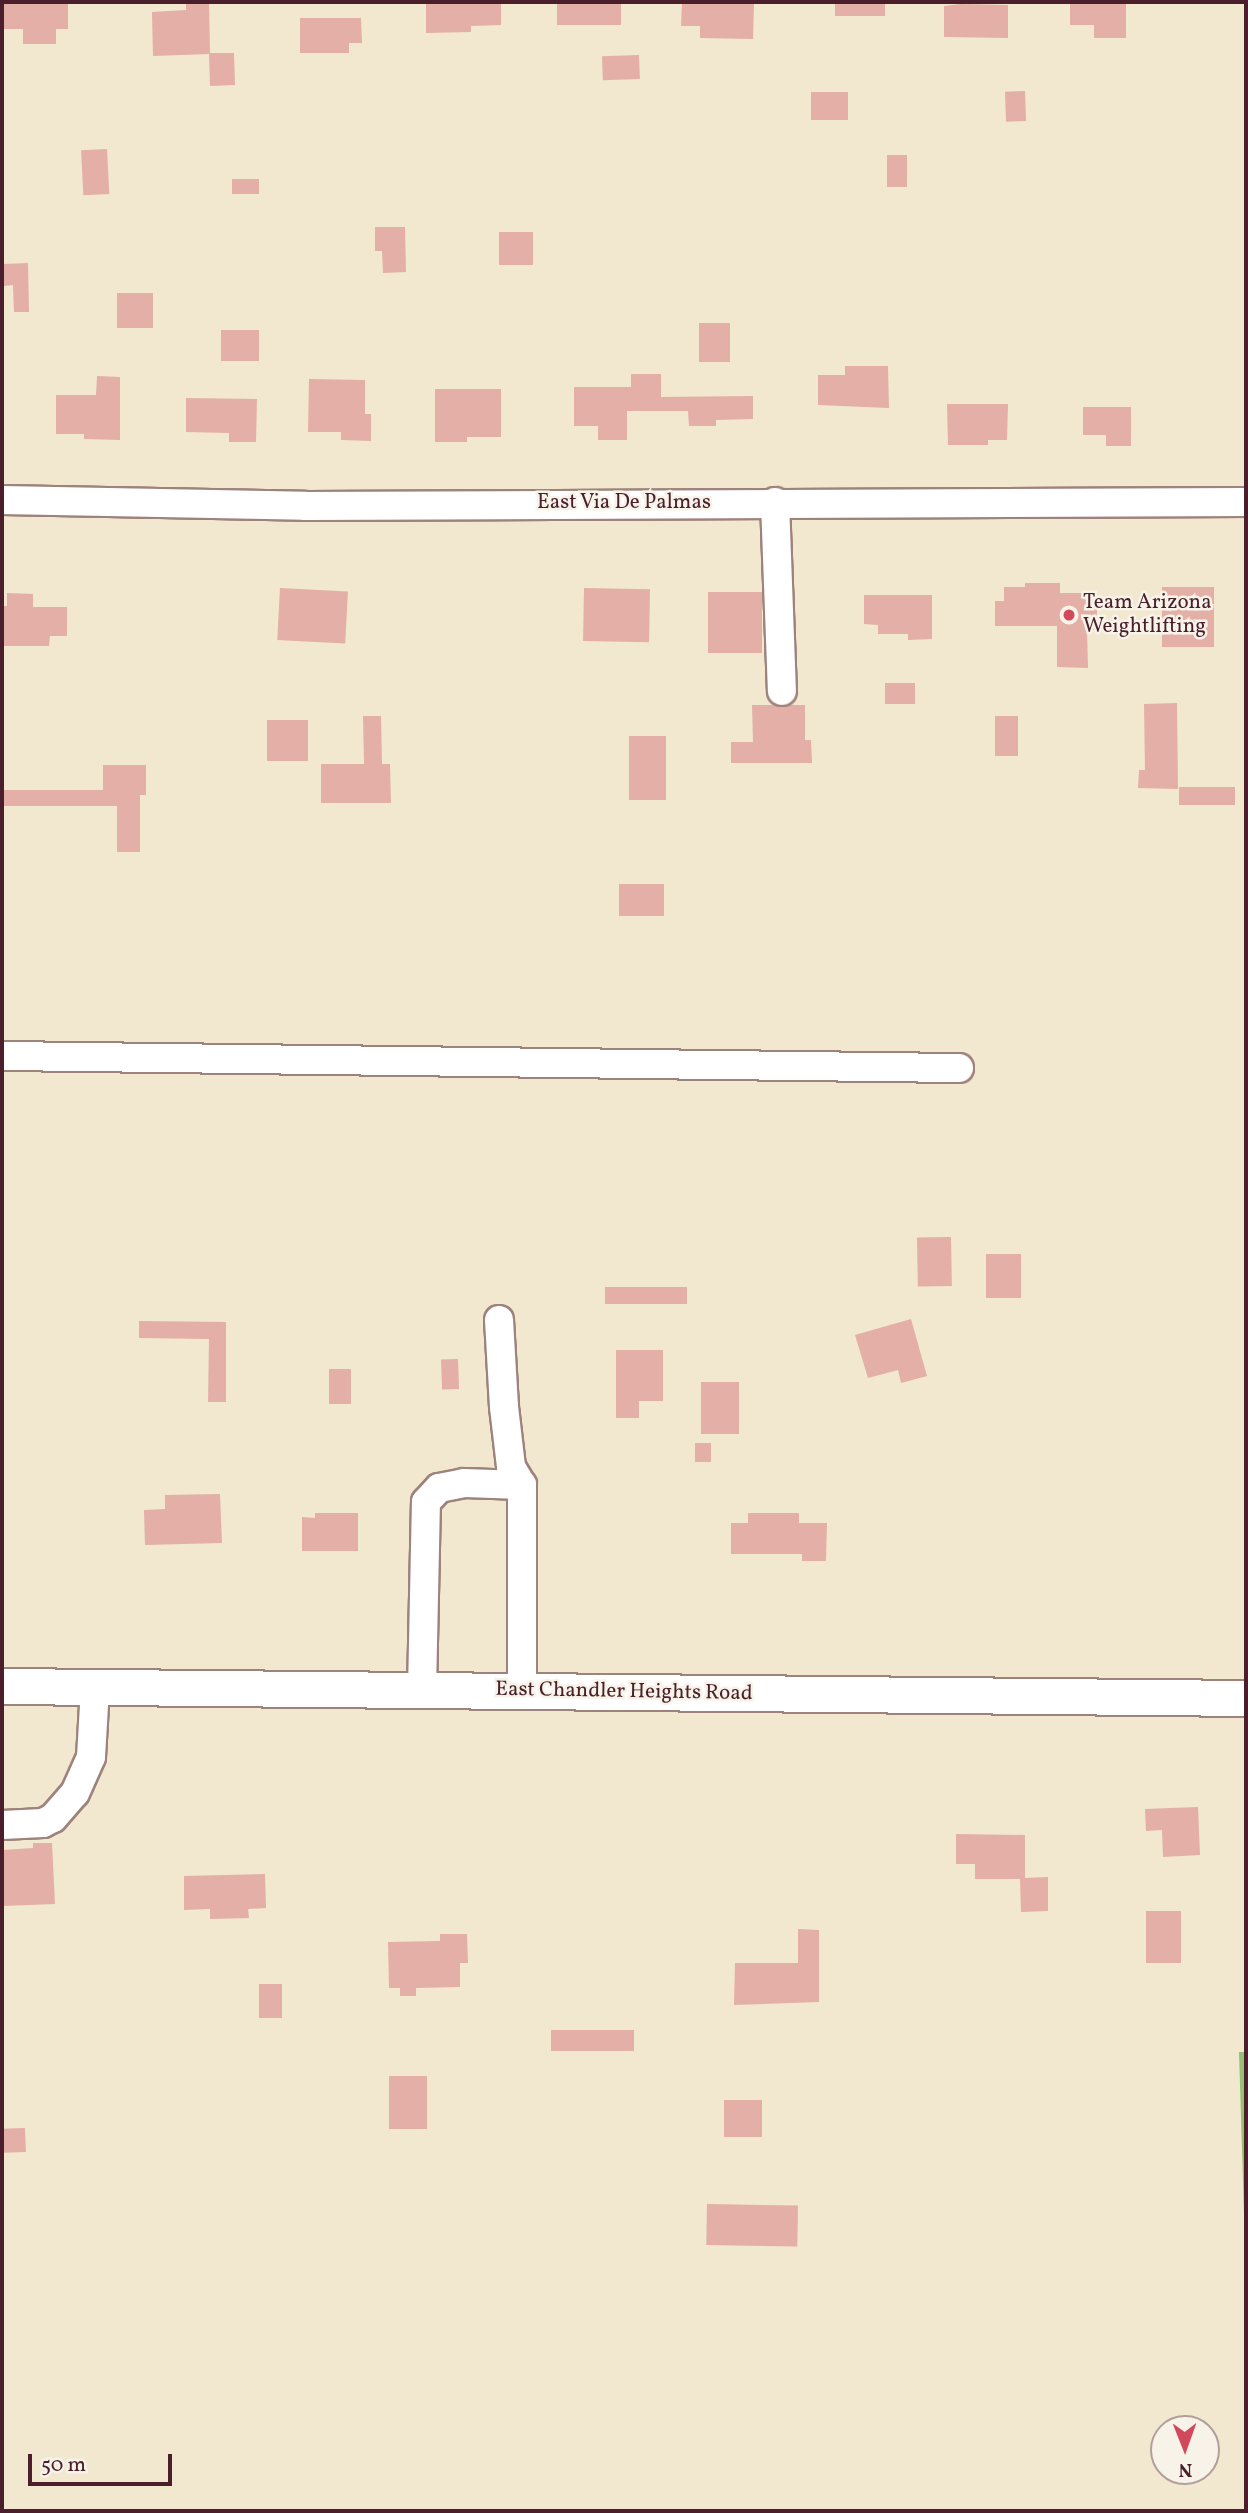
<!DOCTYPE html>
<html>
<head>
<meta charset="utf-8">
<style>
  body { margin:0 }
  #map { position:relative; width:1248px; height:2513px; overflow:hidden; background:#f2e7cf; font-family:Vollkorn,serif }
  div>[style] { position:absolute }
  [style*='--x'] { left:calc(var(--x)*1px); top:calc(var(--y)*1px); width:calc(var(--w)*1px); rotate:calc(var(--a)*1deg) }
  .green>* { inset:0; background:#94c270 }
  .building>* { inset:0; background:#e3afa7; transform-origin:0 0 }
  .roads { filter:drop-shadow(2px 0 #9e837d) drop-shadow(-2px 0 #9e837d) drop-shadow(0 2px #9e837d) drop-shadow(0 -2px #9e837d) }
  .minor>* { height:28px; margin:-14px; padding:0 14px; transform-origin:14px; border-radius:14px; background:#fff }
  .major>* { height:35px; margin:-17.5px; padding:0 17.5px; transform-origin:17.5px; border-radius:17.5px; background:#fff }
  .dots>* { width:19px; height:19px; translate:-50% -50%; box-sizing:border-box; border:4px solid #f7f3e8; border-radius:50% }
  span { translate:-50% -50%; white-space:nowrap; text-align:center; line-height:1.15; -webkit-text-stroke:5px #f7f3e8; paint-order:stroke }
  .street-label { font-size:21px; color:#4a1f2b }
  .poi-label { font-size:21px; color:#4a1f2b }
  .left { translate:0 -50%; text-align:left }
  .frame { position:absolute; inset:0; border:4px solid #4a1f2b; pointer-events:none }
  .north { position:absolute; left:1150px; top:2415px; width:70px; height:70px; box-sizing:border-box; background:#f7f3e8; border:2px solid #b29e9c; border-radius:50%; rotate:179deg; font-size:19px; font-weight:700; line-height:28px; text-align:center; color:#4a1f2b }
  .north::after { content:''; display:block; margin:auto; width:24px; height:32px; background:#d1495b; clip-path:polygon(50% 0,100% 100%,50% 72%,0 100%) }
  .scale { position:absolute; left:28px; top:2454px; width:144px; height:32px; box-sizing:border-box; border:4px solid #4a1f2b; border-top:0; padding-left:9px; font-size:21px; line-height:24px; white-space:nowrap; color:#4a1f2b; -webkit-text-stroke:5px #f7f3e8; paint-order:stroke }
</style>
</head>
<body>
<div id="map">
  <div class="green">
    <i style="clip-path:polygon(1239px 2052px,1246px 2052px,1246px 2279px)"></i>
  </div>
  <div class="building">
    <i style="clip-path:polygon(4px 2px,68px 4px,68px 29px,56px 29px,56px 44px,23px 44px,23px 29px,4px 29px)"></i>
    <i style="clip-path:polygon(186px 2px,209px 2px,210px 53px,234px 53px,235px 85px,210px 86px,209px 54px,153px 56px,152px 12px,186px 10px)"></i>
    <i style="clip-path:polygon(426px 2px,501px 2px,501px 25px,471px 26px,471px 32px,426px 33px)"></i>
    <i style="left:557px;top:2px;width:64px;height:23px"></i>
    <i style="clip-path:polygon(682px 2px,754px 2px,753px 39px,700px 38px,700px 26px,681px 26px)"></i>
    <i style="left:835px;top:2px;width:50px;height:14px"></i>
    <i style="clip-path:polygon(1070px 2px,1126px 2px,1126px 38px,1094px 38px,1094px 25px,1070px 25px)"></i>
    <i style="clip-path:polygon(961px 4px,1008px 5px,1008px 38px,944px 37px,944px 6px)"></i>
    <i style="clip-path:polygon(300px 18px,361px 18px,362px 43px,349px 43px,349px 53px,300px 53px)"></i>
    <i style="left:639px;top:55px;width:24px;height:37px;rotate:88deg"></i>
    <i style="left:1025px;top:91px;width:30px;height:20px;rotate:88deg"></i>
    <i style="left:811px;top:92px;width:37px;height:28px"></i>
    <i style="left:107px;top:149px;width:45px;height:26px;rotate:87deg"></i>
    <i style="left:887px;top:155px;width:20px;height:32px"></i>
    <i style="left:232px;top:179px;width:27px;height:15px"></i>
    <i style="clip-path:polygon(375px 227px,405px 227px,406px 272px,383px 273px,382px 251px,375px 251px)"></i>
    <i style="left:499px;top:232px;width:34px;height:33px"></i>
    <i style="clip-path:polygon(28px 263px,29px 312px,14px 312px,13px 285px,4px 286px,4px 264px)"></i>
    <i style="left:117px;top:293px;width:36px;height:35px"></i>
    <i style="left:699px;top:323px;width:31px;height:39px"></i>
    <i style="left:221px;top:330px;width:38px;height:31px"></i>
    <i style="clip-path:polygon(845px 366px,888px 366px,889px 408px,818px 405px,818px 375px,845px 375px)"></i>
    <i style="clip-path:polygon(631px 374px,661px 374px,661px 397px,753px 396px,753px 419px,716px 420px,716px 426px,689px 426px,688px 411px,627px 411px,627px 440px,598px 440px,598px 426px,574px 426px,574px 387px,631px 387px)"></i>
    <i style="clip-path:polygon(97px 376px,120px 377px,120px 440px,84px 439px,84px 434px,56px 434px,56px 395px,96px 395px)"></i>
    <i style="clip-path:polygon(309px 379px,365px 380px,365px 414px,371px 414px,371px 441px,341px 440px,341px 432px,308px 432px)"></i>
    <i style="clip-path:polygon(435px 389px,501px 389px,501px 437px,467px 437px,467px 442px,435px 442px)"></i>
    <i style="clip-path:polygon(186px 398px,257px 399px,256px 442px,229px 442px,229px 433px,186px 432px)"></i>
    <i style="clip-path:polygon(947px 404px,1008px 404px,1007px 440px,988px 440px,988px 445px,948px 445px)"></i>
    <i style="clip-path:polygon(1083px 407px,1131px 407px,1131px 446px,1106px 446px,1106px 435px,1083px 435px)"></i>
    <i style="clip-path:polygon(1025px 583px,1060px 583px,1060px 593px,1097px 593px,1097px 630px,1087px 630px,1088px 668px,1057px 667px,1057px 626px,995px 626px,995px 601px,1004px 601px,1004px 587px,1025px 587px)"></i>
    <i style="left:1162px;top:587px;width:52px;height:60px"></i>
    <i style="left:280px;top:588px;width:68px;height:52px;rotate:3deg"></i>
    <i style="left:584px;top:588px;width:66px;height:53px;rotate:1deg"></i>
    <i style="left:708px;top:592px;width:54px;height:61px"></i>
    <i style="clip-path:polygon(7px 593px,33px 594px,33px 607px,67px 607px,67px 636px,50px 636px,49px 646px,2px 646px,2px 606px,7px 606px)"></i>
    <i style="clip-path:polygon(864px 595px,932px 595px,932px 639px,908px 640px,908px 634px,878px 634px,878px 625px,864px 624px)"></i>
    <i style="left:885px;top:683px;width:30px;height:21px"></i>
    <i style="clip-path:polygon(1177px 703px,1178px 789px,1138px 788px,1139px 770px,1145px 770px,1144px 704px)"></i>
    <i style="clip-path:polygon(752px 705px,805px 705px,805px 740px,811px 740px,812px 763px,731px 763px,731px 742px,753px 742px)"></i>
    <i style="clip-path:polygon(363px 716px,381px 716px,382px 764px,390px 764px,391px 803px,321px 803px,321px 764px,364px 764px)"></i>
    <i style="left:995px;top:716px;width:23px;height:40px"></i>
    <i style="left:267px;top:720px;width:41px;height:41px"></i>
    <i style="left:629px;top:736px;width:37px;height:64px"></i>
    <i style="clip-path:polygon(103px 765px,146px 765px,146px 795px,140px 795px,140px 852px,117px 852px,117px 806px,2px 806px,2px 790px,103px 790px)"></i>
    <i style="left:1179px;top:787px;width:56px;height:18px"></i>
    <i style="left:619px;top:884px;width:45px;height:32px"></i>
    <i style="left:951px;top:1237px;width:49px;height:34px;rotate:89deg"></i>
    <i style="left:1021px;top:1254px;width:44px;height:35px;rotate:90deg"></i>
    <i style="left:605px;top:1287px;width:82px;height:17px"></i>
    <i style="clip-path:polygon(911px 1319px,927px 1376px,901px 1383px,898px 1370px,868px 1378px,855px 1335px)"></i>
    <i style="clip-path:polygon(139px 1321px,226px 1322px,226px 1402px,208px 1402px,209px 1339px,139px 1338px)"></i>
    <i style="clip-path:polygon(616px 1350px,663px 1350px,663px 1401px,639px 1401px,639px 1418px,616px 1418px)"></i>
    <i style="left:458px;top:1359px;width:30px;height:17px;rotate:88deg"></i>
    <i style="left:329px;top:1369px;width:22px;height:35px"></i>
    <i style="left:701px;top:1382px;width:38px;height:52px"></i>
    <i style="left:695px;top:1443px;width:16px;height:19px"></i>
    <i style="clip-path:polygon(220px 1494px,222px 1543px,145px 1545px,144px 1510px,165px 1509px,165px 1495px)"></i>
    <i style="clip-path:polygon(315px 1513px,358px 1513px,358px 1551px,302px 1551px,302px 1517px,315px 1518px)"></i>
    <i style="clip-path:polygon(748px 1513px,799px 1513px,799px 1523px,827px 1523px,826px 1561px,802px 1561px,802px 1554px,731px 1554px,731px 1523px,748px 1523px)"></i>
    <i style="clip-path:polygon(1198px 1807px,1200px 1855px,1163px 1857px,1162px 1830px,1146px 1831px,1145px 1809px)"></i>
    <i style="clip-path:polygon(956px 1834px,1025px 1835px,1025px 1878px,1048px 1877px,1048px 1911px,1021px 1912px,1020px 1879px,975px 1879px,975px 1864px,956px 1864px)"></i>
    <i style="clip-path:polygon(33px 1843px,52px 1843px,55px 1904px,2px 1906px,2px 1850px,33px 1848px)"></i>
    <i style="clip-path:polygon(265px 1874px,266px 1908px,248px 1909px,249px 1918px,210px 1919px,210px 1909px,184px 1910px,184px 1876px)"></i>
    <i style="left:1146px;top:1911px;width:35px;height:52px"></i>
    <i style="clip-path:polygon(798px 1929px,819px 1930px,819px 2002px,734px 2005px,735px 1963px,798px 1963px)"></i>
    <i style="clip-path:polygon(440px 1934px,467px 1934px,468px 1963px,460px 1963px,460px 1987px,416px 1988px,416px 1996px,400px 1996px,400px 1988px,389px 1988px,388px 1942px,440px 1941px)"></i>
    <i style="left:259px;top:1984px;width:23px;height:34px"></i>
    <i style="left:634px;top:2030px;width:21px;height:83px;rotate:90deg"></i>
    <i style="left:427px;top:2076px;width:53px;height:38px;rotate:90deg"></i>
    <i style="left:724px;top:2100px;width:38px;height:37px"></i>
    <i style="left:25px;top:2128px;width:24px;height:23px;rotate:88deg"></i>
    <i style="left:707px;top:2204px;width:91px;height:41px;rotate:1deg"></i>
  </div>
  <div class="roads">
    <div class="minor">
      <i style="--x:2;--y:500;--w:303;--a:1.1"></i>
      <i style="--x:305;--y:506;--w:941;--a:-0.24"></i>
      <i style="--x:775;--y:502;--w:189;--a:87.9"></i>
      <i style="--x:2;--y:1056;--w:957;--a:0.72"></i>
      <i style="--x:499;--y:1320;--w:87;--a:86.7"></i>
      <i style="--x:504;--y:1407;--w:60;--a:83.3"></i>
      <i style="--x:511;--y:1467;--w:21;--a:59"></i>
      <i style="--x:522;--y:1485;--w:207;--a:90"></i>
      <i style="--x:422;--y:1691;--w:189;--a:-88.8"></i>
      <i style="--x:426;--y:1502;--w:19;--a:-47"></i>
      <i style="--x:439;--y:1488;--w:25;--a:-11"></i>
      <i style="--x:464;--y:1483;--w:58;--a:2"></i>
      <i style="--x:2;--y:1825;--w:41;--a:-2.8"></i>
      <i style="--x:43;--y:1823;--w:11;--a:-27"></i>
      <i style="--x:53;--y:1818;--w:33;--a:-49"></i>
      <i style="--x:75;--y:1793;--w:39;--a:-66"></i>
      <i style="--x:91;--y:1757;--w:70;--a:-86.7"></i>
    </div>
    <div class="major">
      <i style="--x:2;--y:1686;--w:1244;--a:0.55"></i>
    </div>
  </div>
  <div class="dots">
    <i style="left:1069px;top:615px;background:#d1495b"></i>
  </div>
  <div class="street-label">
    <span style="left:624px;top:503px">East Via De Palmas</span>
    <span style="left:624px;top:1692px;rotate:1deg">East Chandler Heights Road</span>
  </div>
  <div class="poi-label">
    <span class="left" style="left:1083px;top:615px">Team Arizona<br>Weightlifting</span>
  </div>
  <div class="frame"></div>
  <div class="north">N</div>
  <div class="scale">50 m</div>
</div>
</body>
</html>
